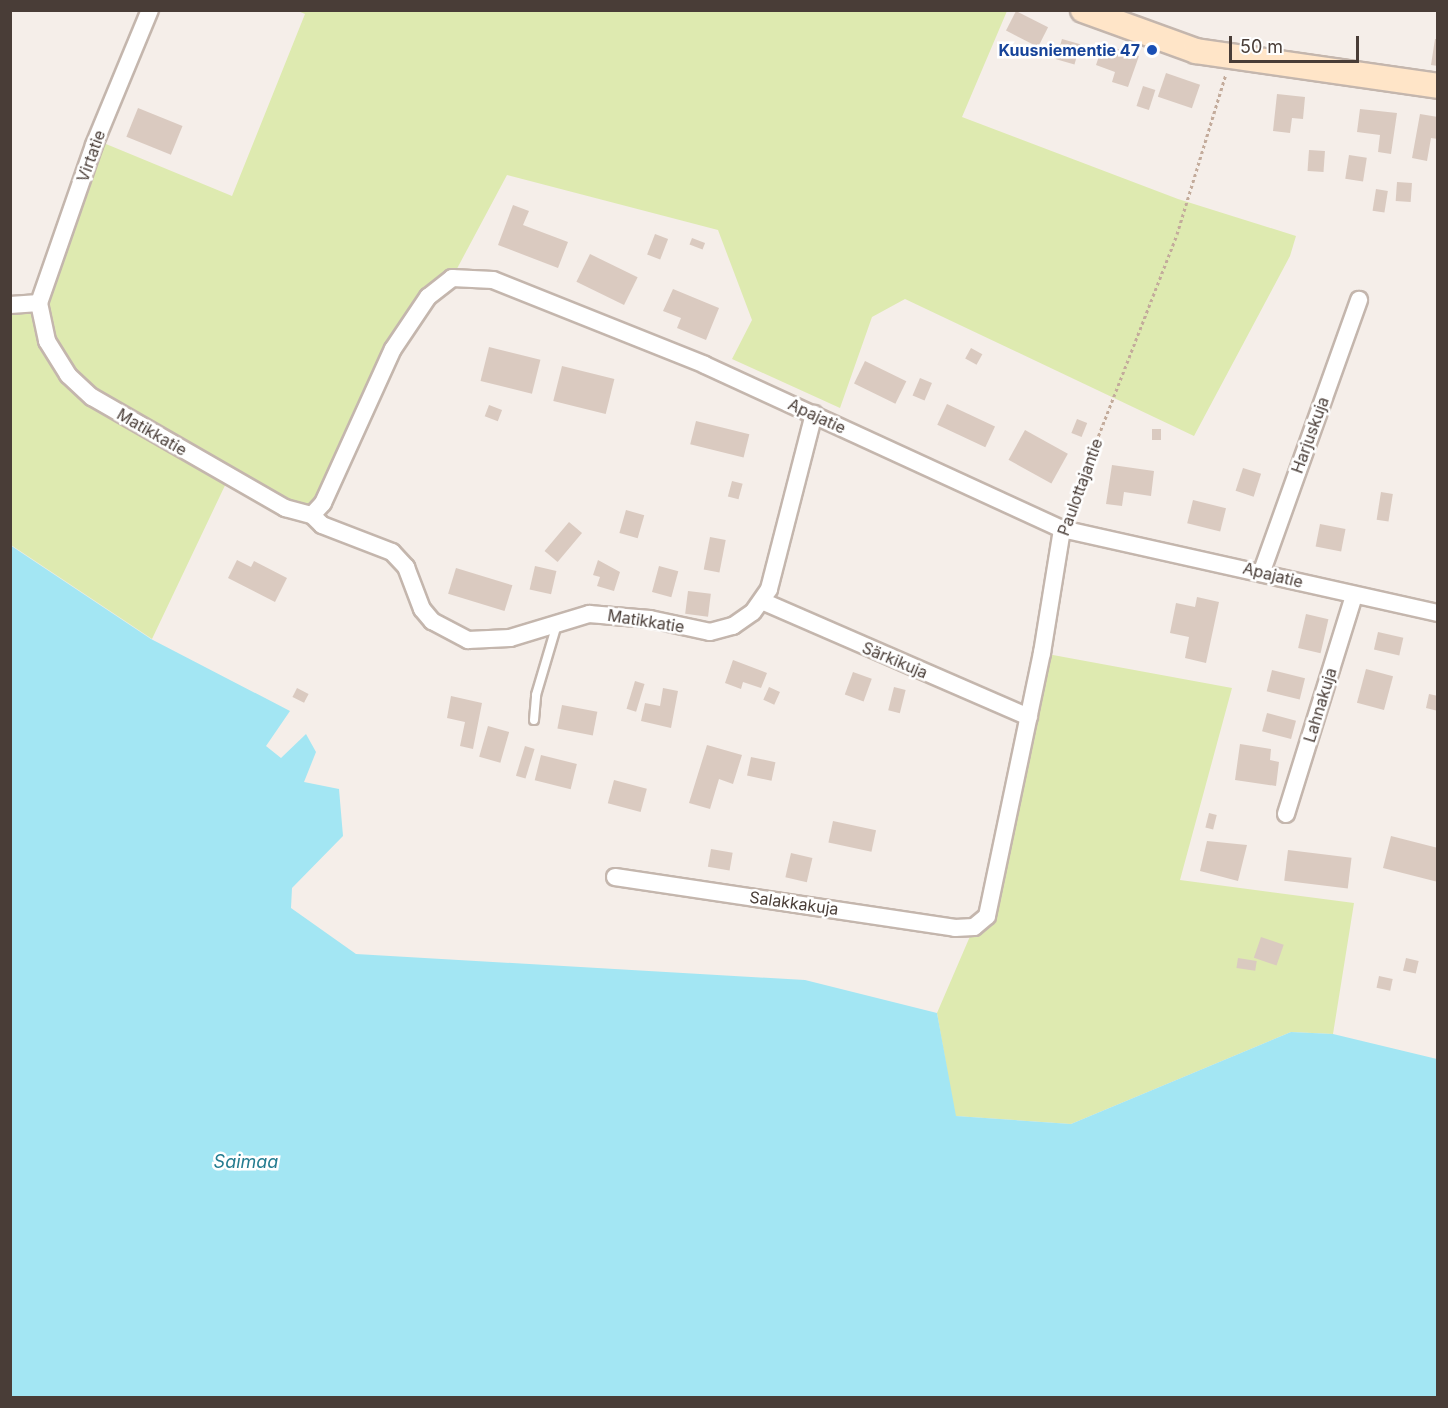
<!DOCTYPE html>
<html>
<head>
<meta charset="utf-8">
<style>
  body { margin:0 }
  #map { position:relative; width:1448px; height:1408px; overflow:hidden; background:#f5eee9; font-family:Inter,sans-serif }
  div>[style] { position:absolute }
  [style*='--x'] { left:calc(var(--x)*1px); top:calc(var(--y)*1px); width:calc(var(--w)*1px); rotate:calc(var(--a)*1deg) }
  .green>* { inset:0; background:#deeab0 }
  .water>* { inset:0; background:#a3e6f3 }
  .building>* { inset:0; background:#dacac0; transform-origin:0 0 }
  .path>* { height:3px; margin-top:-1.5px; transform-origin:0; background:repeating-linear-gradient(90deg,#c3ab9b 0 3px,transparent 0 6px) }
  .roads { filter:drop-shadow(2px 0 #c4b6ad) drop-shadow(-2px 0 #c4b6ad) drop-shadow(0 2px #c4b6ad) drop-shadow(0 -2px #c4b6ad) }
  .lane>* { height:8px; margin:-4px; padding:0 4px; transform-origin:4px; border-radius:4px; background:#fff }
  .street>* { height:16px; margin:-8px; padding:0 8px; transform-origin:8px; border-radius:8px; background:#fff }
  .secondary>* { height:24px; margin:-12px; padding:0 12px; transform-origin:12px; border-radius:12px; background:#ffe5c8 }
  .dots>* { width:16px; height:16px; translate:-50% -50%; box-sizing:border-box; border:3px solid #fff; border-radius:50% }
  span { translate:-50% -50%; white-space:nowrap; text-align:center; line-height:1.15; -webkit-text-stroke:5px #fff; paint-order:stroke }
  .transit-label { font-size:16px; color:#164399; font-weight:700 }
  .right { translate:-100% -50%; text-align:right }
  .street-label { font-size:16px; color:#493d37 }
  .water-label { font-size:18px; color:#247c90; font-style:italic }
  .frame { position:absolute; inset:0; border:12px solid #493d37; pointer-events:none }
  .scale { position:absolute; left:1229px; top:36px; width:130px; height:27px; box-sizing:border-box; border:3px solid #493d37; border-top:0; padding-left:8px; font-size:18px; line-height:21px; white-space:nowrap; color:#493d37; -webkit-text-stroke:4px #fff; paint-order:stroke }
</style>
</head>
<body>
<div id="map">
  <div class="green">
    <i style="clip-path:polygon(298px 11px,1007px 11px,962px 117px,1178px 199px,1296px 236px,1290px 256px,1194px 436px,905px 299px,872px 317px,840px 408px,732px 359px,752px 320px,718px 230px,507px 175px,452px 278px,428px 297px,312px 515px,229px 477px,152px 639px,11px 545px,11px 305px,39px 303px,94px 145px,106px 144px,232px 196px,305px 14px)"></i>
    <i style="clip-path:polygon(1042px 653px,1232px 688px,1180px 880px,1354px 903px,1333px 1034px,1291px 1032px,1071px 1124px,955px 1116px,937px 1013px,974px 927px,987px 915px)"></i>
  </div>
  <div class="water">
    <i style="clip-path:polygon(10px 545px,151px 639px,290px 711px,266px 746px,281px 758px,306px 734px,316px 752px,304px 782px,339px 789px,343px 836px,292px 888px,291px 908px,356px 954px,805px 980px,937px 1013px,956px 1116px,1071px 1124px,1291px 1032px,1333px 1034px,1437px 1059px,1437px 1397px,11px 1397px)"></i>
  </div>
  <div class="building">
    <i style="left:1016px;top:11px;width:36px;height:22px;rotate:27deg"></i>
    <i style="left:1062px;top:39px;width:19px;height:21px;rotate:16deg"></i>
    <i style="clip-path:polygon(1435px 39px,1438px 39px,1438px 66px,1431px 65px)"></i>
    <i style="clip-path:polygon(1103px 44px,1139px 56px,1128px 87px,1112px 82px,1115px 72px,1096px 65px)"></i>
    <i style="left:1166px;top:73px;width:36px;height:25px;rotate:19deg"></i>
    <i style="left:1143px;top:86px;width:13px;height:21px;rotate:18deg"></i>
    <i style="clip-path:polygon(1277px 94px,1305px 97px,1303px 119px,1292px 118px,1290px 133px,1273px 131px)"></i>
    <i style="left:138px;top:108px;width:48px;height:31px;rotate:22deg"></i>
    <i style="clip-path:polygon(1360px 109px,1397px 113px,1391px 154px,1378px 152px,1380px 135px,1357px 132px)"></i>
    <i style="clip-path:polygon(1420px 114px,1438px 117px,1438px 139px,1431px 138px,1427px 161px,1412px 158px)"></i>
    <i style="left:1309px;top:150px;width:16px;height:21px;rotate:4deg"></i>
    <i style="left:1349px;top:155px;width:18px;height:24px;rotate:9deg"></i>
    <i style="left:1397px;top:182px;width:15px;height:19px;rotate:4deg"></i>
    <i style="left:1376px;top:189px;width:12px;height:22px;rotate:9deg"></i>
    <i style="clip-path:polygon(513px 205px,529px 211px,523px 225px,568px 242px,558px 268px,498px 245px)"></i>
    <i style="left:655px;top:234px;width:14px;height:22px;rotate:21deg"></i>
    <i style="left:692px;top:238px;width:14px;height:7px;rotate:21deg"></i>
    <i style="left:590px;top:254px;width:53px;height:31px;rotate:26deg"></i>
    <i style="clip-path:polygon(673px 289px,719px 308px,706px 340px,677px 328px,681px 318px,663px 311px)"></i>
    <i style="left:489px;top:347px;width:53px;height:35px;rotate:14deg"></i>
    <i style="left:971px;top:348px;width:13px;height:12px;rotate:29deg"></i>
    <i style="left:865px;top:361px;width:46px;height:25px;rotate:26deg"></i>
    <i style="left:562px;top:366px;width:54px;height:36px;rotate:14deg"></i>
    <i style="left:920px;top:378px;width:13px;height:19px;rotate:23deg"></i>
    <i style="left:947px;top:404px;width:53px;height:23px;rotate:25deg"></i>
    <i style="left:489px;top:405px;width:14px;height:12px;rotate:21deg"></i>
    <i style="left:1077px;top:419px;width:11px;height:15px;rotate:22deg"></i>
    <i style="left:696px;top:421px;width:55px;height:24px;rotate:14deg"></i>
    <i style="left:1152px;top:429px;width:9px;height:11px"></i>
    <i style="left:1025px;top:430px;width:49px;height:34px;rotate:29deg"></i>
    <i style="clip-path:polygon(1112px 465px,1154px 471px,1151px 496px,1124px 492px,1122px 506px,1106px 504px)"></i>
    <i style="left:1243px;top:468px;width:19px;height:24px;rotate:18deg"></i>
    <i style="left:732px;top:481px;width:11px;height:16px;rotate:15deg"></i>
    <i style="left:1381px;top:492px;width:12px;height:28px;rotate:9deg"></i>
    <i style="left:1193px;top:500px;width:34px;height:24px;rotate:14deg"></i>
    <i style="left:626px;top:510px;width:19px;height:24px;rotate:16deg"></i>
    <i style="left:569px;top:522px;width:17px;height:38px;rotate:40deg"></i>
    <i style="left:1320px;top:524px;width:26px;height:23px;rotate:11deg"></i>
    <i style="left:710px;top:537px;width:16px;height:33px;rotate:11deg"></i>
    <i style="clip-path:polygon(237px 560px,251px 567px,254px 561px,287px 578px,275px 602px,228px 578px)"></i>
    <i style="clip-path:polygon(598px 560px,620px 572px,614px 591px,597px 586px,600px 577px,593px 575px)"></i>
    <i style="left:535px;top:566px;width:22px;height:24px;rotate:13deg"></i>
    <i style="left:659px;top:566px;width:20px;height:27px;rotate:15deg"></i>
    <i style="left:456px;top:568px;width:59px;height:27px;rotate:17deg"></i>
    <i style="left:688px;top:591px;width:23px;height:23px;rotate:7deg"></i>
    <i style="clip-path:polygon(1197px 597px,1219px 602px,1206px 663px,1185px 658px,1189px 637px,1170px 633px,1176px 603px,1195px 607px)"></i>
    <i style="left:1306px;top:614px;width:23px;height:35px;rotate:13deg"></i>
    <i style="left:1378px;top:632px;width:26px;height:18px;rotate:13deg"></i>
    <i style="clip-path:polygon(733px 660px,767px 673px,761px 688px,743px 682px,741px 689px,725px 683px)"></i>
    <i style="left:1366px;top:669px;width:28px;height:35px;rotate:15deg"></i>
    <i style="left:1272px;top:670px;width:34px;height:22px;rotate:14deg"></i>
    <i style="left:853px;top:672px;width:20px;height:24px;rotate:20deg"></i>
    <i style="left:635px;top:681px;width:10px;height:29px;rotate:17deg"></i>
    <i style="left:769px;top:687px;width:12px;height:14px;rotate:24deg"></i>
    <i style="left:894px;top:687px;width:12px;height:24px;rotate:14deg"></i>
    <i style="left:297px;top:688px;width:13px;height:10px;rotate:27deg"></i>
    <i style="clip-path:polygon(663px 688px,678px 691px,671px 728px,641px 721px,645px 703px,660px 706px)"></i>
    <i style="clip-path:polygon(1429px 694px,1438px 696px,1438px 711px,1426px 708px)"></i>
    <i style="clip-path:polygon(451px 696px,482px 703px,473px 749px,460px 746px,465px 722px,447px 718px)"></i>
    <i style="left:562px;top:705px;width:36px;height:24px;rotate:11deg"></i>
    <i style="left:1267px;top:713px;width:30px;height:19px;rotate:15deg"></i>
    <i style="left:488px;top:726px;width:22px;height:32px;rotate:16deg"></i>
    <i style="clip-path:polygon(1240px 744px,1271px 749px,1270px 760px,1279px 762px,1276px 786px,1235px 780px)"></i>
    <i style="clip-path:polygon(707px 745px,742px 755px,733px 784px,719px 779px,710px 809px,689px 803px)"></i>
    <i style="left:525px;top:746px;width:10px;height:31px;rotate:17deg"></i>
    <i style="left:541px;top:755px;width:37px;height:26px;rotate:14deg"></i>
    <i style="left:751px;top:757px;width:25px;height:19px;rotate:12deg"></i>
    <i style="left:614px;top:780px;width:34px;height:24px;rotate:15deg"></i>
    <i style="left:1209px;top:813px;width:8px;height:15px;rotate:14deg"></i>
    <i style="left:833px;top:821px;width:44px;height:22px;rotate:12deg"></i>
    <i style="clip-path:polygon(1391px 836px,1438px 848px,1438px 882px,1383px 868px)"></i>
    <i style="clip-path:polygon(1207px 841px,1247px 845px,1238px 881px,1200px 871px)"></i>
    <i style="left:711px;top:849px;width:22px;height:18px;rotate:10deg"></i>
    <i style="left:1288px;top:850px;width:64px;height:31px;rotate:7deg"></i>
    <i style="left:791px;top:853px;width:22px;height:25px;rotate:13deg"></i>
    <i style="left:1261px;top:937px;width:24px;height:22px;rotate:19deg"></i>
    <i style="left:1238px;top:958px;width:19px;height:10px;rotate:9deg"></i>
    <i style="left:1406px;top:958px;width:13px;height:13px;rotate:13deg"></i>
    <i style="left:1379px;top:976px;width:14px;height:12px;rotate:12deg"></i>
  </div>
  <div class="path">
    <i style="--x:1068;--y:514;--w:300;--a:-68.7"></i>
    <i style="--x:1177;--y:234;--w:167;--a:-73"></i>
  </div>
  <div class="roads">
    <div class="lane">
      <i style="--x:534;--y:720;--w:25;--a:-85"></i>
      <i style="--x:536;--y:695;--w:74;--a:-73.5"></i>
    </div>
    <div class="street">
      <i style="--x:39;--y:303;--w:39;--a:78"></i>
      <i style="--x:47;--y:341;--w:40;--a:58"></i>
      <i style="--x:68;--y:375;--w:33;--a:43"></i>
      <i style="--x:92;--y:397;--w:223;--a:29.9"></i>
      <i style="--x:285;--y:508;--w:28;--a:15"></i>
      <i style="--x:312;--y:515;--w:16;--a:-47"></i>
      <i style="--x:323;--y:503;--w:169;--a:-65.6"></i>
      <i style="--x:393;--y:349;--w:63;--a:-56.1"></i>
      <i style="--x:428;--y:297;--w:31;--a:-38"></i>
      <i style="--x:452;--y:278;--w:41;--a:2.8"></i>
      <i style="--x:493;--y:280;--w:228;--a:21.8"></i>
      <i style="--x:705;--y:365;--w:393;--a:24.7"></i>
      <i style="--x:1062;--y:529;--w:385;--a:12.6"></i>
      <i style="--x:39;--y:303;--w:167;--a:-70.8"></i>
      <i style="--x:94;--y:145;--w:146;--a:-67.5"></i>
      <i style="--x:10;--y:305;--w:29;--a:-4"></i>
      <i style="--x:312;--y:515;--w:14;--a:45"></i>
      <i style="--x:322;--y:525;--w:75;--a:21.1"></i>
      <i style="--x:392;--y:552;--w:21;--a:47"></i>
      <i style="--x:406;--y:567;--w:45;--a:69.1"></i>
      <i style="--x:422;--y:609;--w:16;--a:50"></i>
      <i style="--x:432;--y:621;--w:41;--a:27.8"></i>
      <i style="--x:468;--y:640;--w:42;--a:-2.7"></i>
      <i style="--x:510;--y:638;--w:83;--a:-16.9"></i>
      <i style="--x:589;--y:614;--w:61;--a:4.7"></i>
      <i style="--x:650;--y:619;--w:61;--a:12.2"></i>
      <i style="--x:710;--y:632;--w:24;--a:-15"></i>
      <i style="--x:733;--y:626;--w:24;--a:-35"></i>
      <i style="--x:753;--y:612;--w:28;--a:-55"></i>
      <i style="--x:769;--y:589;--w:181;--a:-75.6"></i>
      <i style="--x:1262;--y:571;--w:288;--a:-70.3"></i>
      <i style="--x:762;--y:601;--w:291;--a:23.5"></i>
      <i style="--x:1286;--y:814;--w:228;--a:-72.7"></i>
      <i style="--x:615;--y:877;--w:344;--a:8.5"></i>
      <i style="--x:955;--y:928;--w:19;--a:-3"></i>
      <i style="--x:974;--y:927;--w:17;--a:-40"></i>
      <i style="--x:987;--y:916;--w:269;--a:-78.2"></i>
      <i style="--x:1042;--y:653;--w:126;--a:-80.8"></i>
    </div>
    <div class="secondary">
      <i style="--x:1083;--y:10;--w:120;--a:19.9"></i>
      <i style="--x:1196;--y:51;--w:245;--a:8.2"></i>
    </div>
  </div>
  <div class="dots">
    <i style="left:1152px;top:50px;background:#1a4fb4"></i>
  </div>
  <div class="transit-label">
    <span class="right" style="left:1140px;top:50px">Kuusniementie 47</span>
  </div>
  <div class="street-label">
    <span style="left:91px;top:156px;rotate:-70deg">Virtatie</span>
    <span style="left:817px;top:416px;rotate:25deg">Apajatie</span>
    <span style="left:152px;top:432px;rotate:30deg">Matikkatie</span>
    <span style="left:1310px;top:435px;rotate:-70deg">Harjuskuja</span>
    <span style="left:1080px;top:487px;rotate:-70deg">Paulottajantie</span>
    <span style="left:1273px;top:575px;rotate:14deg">Apajatie</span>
    <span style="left:646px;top:621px;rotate:9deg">Matikkatie</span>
    <span style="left:895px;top:660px;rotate:23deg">Särkikuja</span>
    <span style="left:1320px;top:705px;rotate:-73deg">Lahnakuja</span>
    <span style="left:794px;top:903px;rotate:8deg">Salakkakuja</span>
  </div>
  <div class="water-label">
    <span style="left:246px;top:1162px">Saimaa</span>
  </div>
  <div class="frame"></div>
  <div class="scale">50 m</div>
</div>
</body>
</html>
